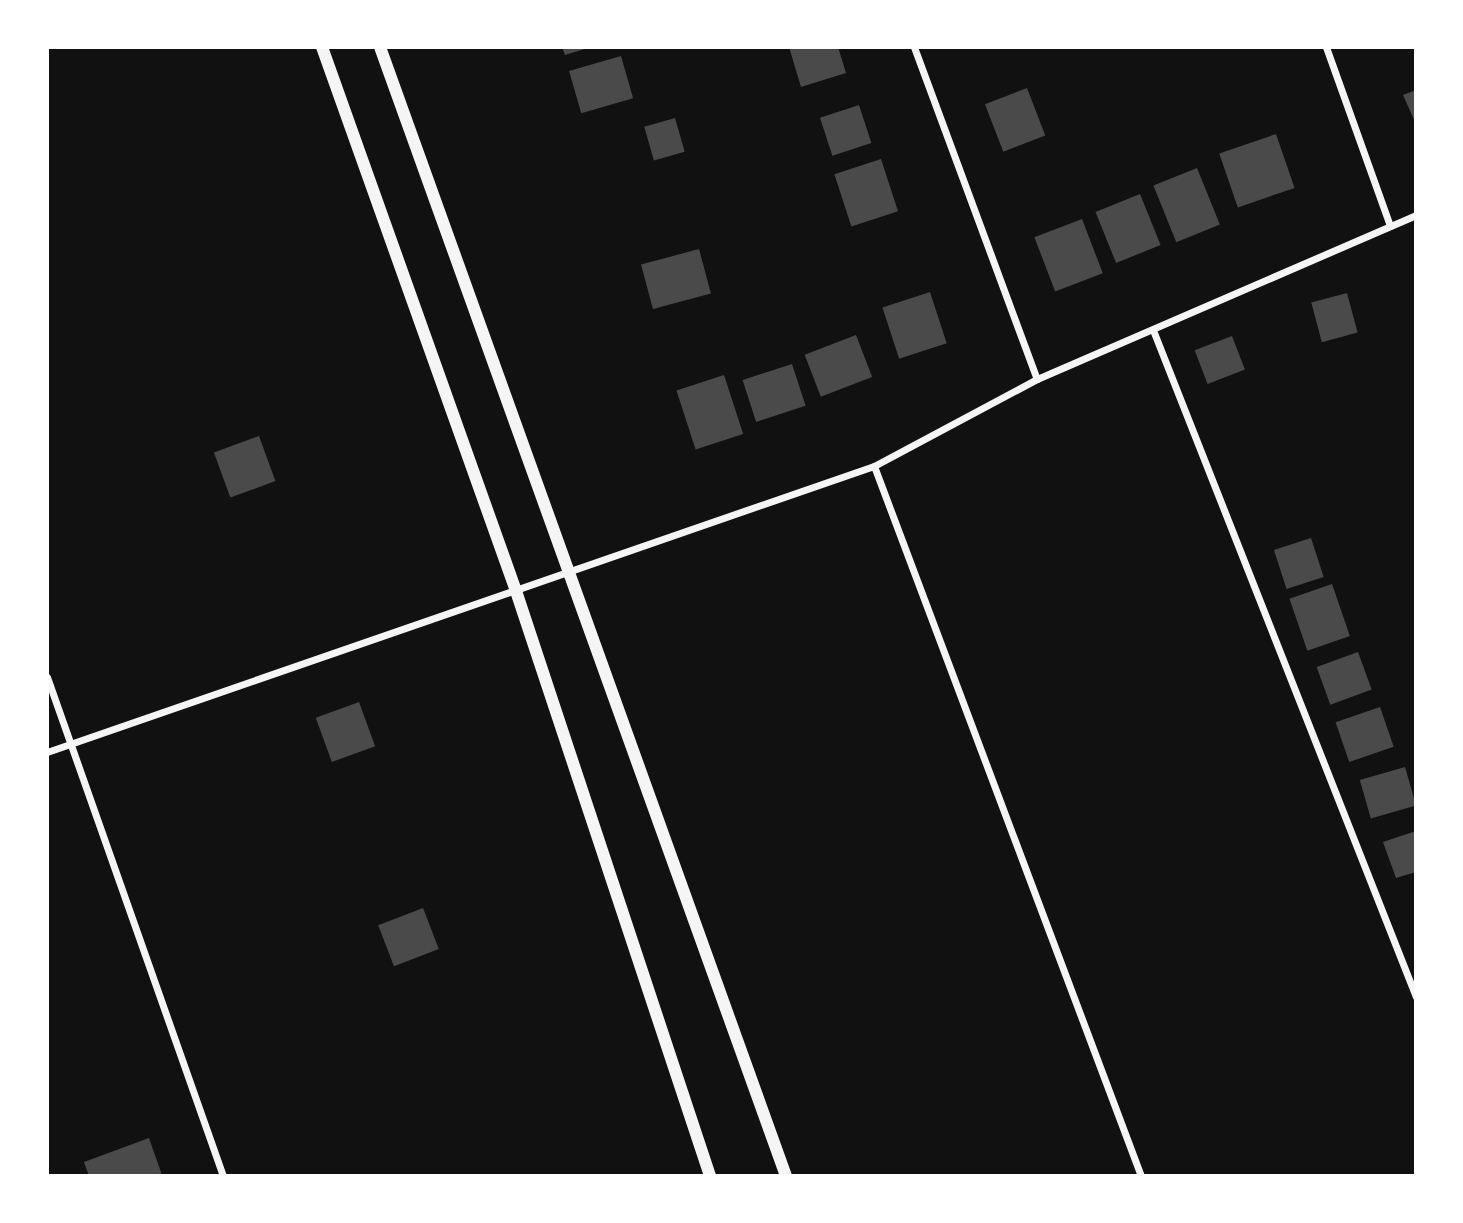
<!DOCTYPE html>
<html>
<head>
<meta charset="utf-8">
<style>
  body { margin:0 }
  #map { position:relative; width:1463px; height:1223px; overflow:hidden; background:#111; font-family:"DM Sans",sans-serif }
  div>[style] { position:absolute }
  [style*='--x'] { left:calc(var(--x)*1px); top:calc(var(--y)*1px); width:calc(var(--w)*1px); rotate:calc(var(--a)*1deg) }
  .building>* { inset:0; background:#4a4a4a; transform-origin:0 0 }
  .minor>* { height:7px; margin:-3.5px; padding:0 3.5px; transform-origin:3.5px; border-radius:3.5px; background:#f5f5f5 }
  .tertiary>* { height:12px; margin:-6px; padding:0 6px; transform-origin:6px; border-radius:6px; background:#f5f5f5 }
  span { translate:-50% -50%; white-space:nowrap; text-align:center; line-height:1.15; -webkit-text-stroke:6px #fff; paint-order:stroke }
  .frame { position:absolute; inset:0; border:49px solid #fff; pointer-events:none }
</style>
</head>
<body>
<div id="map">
  <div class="building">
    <i style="clip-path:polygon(562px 47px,588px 47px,588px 48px,565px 55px)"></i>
    <i style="clip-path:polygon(789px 47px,838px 47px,846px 73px,801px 87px)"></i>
    <i style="left:621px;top:56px;width:44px;height:54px;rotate:74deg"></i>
    <i style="left:1027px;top:88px;width:51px;height:45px;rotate:69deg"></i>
    <i style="clip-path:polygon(1416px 90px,1416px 124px,1403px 95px)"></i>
    <i style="left:859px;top:105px;width:40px;height:41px;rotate:72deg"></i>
    <i style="left:675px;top:118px;width:35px;height:32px;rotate:74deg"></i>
    <i style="left:1276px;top:134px;width:57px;height:60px;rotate:71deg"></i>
    <i style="left:881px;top:159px;width:55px;height:49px;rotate:72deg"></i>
    <i style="left:1197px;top:168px;width:61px;height:47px;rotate:68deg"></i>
    <i style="left:1140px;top:194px;width:55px;height:48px;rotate:68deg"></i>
    <i style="left:1082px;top:219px;width:58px;height:51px;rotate:69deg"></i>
    <i style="left:699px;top:249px;width:46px;height:60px;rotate:75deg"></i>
    <i style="left:930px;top:292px;width:54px;height:50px;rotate:72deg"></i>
    <i style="left:1347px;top:293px;width:41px;height:37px;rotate:75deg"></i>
    <i style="left:856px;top:335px;width:45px;height:55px;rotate:69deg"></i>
    <i style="left:1232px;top:336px;width:36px;height:40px;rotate:69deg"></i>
    <i style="left:792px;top:364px;width:44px;height:52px;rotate:72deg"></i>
    <i style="left:724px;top:375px;width:62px;height:50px;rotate:72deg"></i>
    <i style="left:259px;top:436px;width:48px;height:48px;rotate:70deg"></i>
    <i style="left:1311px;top:538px;width:41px;height:39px;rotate:72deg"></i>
    <i style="left:1332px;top:584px;width:55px;height:45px;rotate:71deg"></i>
    <i style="left:1358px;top:652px;width:40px;height:44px;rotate:70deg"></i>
    <i style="left:359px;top:702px;width:47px;height:46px;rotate:70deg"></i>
    <i style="left:1380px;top:707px;width:42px;height:47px;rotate:71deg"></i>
    <i style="left:1405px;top:767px;width:40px;height:47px;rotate:74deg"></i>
    <i style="clip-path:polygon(1416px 831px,1416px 872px,1396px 878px,1383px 842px)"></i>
    <i style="left:423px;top:908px;width:44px;height:48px;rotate:69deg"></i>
    <i style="clip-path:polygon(149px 1138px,162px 1175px,89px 1176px,84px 1162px)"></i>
  </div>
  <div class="minor">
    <i style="--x:914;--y:47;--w:354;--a:69.7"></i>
    <i style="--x:1326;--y:47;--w:190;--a:70.3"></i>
    <i style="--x:1153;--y:330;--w:717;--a:68.48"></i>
    <i style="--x:874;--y:466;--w:759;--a:69.39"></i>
    <i style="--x:47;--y:677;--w:529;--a:70.57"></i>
    <i style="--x:47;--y:752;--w:875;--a:-19.08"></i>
    <i style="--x:874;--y:466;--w:185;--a:-28.1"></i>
    <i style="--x:1037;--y:379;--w:413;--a:-23.4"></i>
  </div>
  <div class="tertiary">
    <i style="--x:322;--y:47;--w:578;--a:70.37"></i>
    <i style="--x:516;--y:591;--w:616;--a:71.65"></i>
    <i style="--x:380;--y:47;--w:1200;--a:70.22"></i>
  </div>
  <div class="frame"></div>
</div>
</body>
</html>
